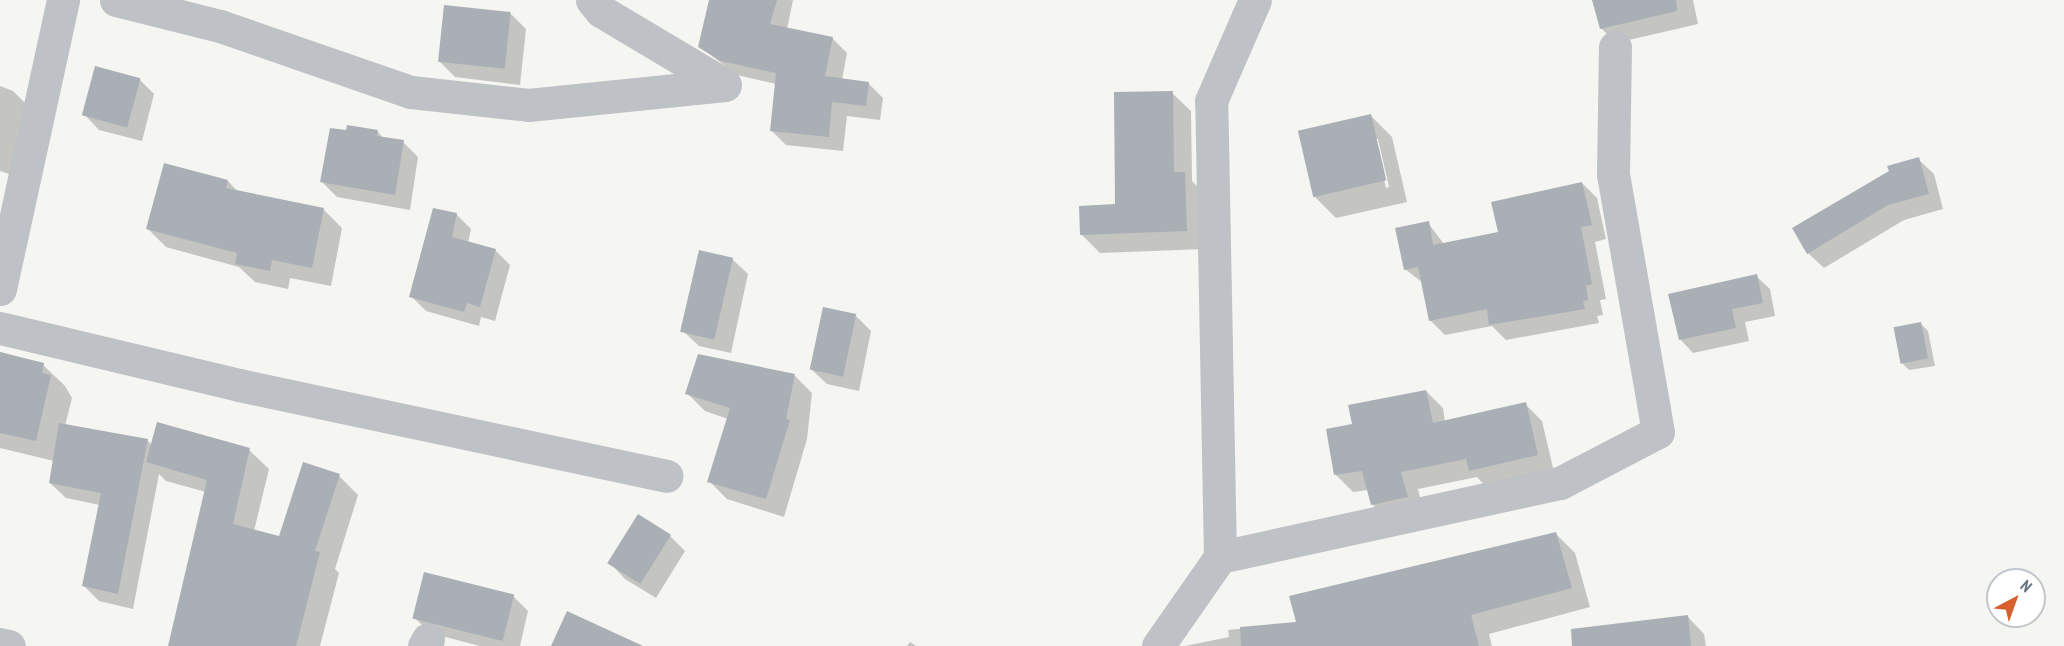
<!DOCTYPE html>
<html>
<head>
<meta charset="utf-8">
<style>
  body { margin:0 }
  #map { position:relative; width:2064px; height:646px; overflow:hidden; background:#f5f5f1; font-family:"PT Sans Narrow",sans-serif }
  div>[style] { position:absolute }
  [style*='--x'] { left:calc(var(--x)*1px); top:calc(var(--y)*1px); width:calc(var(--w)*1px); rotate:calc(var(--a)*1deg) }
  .shadow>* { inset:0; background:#0003 }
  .building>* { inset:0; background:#a9afb5; transform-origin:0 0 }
  .minor>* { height:33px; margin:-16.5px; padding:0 16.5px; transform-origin:16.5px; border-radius:16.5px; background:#bec1c5 }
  span { translate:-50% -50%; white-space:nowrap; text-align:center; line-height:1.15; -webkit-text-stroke:6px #fff; paint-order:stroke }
  .north { position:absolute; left:1986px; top:568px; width:60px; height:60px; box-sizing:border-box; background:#fff; border:2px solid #c1c7cd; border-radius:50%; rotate:41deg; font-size:16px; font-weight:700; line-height:24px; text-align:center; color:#657381 }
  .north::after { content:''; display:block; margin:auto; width:21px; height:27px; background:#d8602e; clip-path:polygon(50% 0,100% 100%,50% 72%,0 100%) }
</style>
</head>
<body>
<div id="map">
  <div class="shadow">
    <i style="clip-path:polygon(710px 0,793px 0,787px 29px,832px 38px,847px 53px,842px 80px,868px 83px,883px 98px,880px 120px,847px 116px,843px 151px,786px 145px,771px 130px,776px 84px,737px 75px,700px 47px)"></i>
    <i style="clip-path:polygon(1594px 0,1693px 0,1698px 24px,1616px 43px,1601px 28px)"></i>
    <i style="clip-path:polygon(511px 14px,526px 29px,520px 85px,455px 77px,440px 62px)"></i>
    <i style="clip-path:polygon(139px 79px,154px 94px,142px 141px,99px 130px,84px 114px)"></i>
    <i style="clip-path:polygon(0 86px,13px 91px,34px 112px,9px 174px,0 171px)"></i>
    <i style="clip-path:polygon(1172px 93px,1191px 111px,1192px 181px,1203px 192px,1205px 249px,1100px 253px,1081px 234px,1117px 206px)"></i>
    <i style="clip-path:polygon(evenodd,1371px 116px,1392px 137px,1407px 202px,1336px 218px,1314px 196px,1371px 116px,1375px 139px,1378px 139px,1389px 187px,1386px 188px,1375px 139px)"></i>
    <i style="clip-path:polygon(378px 132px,384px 139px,403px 142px,418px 157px,410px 210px,337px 197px,322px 182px)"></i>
    <i style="clip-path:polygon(1918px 159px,1934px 174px,1943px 209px,1904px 220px,1824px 268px,1808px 253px)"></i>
    <i style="clip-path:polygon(228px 181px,239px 193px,323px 209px,342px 228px,331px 286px,290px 278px,288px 289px,255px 282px,239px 267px,166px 247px,148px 229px)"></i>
    <i style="clip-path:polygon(1582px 183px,1597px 198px,1606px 239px,1595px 242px,1606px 299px,1600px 300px,1603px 315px,1597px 316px,1599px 323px,1506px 340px,1492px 326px,1445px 335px,1430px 320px,1423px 283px,1405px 269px,1428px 223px,1444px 244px,1500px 233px)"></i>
    <i style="clip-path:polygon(456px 214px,471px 229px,468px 243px,495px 250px,510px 265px,495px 321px,481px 317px,479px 326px,426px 311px,411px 296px)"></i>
    <i style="clip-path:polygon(732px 259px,748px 274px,731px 353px,699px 346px,683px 331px)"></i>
    <i style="clip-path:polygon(1756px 276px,1770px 289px,1775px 316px,1745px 322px,1749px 341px,1693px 353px,1680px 339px)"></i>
    <i style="clip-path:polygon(856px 316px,871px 331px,859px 391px,827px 384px,811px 369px)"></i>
    <i style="clip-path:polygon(1920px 323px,1928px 331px,1935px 366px,1909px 370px,1901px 362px)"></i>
    <i style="clip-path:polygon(0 352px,43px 365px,65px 386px,72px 398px,65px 426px,148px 441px,152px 445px,249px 450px,269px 469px,254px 531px,280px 538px,339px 476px,358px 495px,335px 569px,339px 573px,320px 646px,170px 646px,206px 492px,166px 481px,159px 474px,133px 609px,99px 601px,84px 586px,100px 505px,66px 498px,50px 483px,54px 461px,0 448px)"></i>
    <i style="clip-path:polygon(794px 375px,812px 393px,807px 439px,784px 517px,727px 499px,709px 481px,728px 419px,705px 411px,687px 393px)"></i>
    <i style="clip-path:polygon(1426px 391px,1443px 408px,1445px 422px,1525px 404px,1542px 421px,1554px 472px,1487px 488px,1477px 477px,1418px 489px,1424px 514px,1389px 521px,1372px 504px,1368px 490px,1353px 492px,1336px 475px,1354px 425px)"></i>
    <i style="clip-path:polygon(1556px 534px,1575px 553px,1590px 607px,1489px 634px,1492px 646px,1185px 646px,1229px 637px,1228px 630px,1298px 623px)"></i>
    <i style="clip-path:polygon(670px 536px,685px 551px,656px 598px,625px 579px,610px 563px)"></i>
    <i style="clip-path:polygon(513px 596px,528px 611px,520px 646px,480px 646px,430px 633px,415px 618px)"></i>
    <i style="clip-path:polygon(1687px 616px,1704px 634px,1706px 646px,1572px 646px)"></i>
    <i style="clip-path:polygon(910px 642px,916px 646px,907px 646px)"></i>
  </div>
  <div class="building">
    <i style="clip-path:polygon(709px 0,777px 0,770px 24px,833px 37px,825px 76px,869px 82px,866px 106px,832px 102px,829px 137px,770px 131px,776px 73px,721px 61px,698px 47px)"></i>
    <i style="clip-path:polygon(1592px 0,1676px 0,1677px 11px,1600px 29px)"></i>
    <i style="left:444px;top:5px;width:67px;height:57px;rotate:6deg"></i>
    <i style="left:95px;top:66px;width:47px;height:51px;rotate:15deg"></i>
    <i style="clip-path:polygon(1173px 91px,1174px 172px,1185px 172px,1187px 231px,1080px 235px,1079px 206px,1115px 204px,1114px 92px)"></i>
    <i style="left:1371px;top:114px;width:68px;height:75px;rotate:77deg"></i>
    <i style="clip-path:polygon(347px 125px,378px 130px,377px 136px,404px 140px,395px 195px,320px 182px,330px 128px,346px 130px)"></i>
    <i style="clip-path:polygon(1919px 157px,1929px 194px,1888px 205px,1807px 254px,1792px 228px,1889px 171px,1887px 166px)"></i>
    <i style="clip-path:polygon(164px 163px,228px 180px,226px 188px,324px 208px,312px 268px,272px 260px,270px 271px,235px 264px,237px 253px,146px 229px)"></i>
    <i style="clip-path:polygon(1582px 182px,1592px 225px,1581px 227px,1592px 284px,1586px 286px,1588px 300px,1583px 301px,1585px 309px,1489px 325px,1487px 309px,1429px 321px,1418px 267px,1404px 270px,1395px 228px,1429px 221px,1433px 245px,1498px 232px,1491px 202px)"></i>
    <i style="clip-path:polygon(433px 208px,457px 213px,452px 237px,496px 249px,480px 307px,467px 303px,464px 312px,409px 297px)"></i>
    <i style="left:699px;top:250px;width:35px;height:84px;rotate:13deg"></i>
    <i style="clip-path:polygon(1757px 274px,1763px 303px,1732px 309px,1736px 328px,1679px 340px,1668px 294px)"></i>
    <i style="left:823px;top:307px;width:34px;height:64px;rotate:12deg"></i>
    <i style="left:1921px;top:322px;width:37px;height:28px;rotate:79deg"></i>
    <i style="clip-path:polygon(0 352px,44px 363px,42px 373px,51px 375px,36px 441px,0 433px)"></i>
    <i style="clip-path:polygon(698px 354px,795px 374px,786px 419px,790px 420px,766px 499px,707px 482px,730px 408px,685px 394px)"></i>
    <i style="clip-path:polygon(1426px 390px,1433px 423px,1526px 402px,1538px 455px,1469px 471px,1466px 459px,1401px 472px,1408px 497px,1371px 505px,1362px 471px,1334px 475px,1326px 429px,1352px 424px,1348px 405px)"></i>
    <i style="clip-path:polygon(157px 422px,250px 448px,233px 524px,279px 536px,303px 462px,340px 474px,315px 551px,320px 552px,296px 646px,168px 646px,207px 480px,146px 462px)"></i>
    <i style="clip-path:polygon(59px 423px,148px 439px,118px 594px,82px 586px,101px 493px,49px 483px)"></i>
    <i style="left:638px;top:514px;width:39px;height:58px;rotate:32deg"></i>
    <i style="clip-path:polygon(1556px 532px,1572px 588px,1471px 615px,1479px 646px,1241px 646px,1240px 627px,1296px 622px,1289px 596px)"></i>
    <i style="left:424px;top:572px;width:93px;height:48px;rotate:14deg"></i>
    <i style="clip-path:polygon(567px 611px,643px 646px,551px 646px)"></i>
    <i style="clip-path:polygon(1688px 615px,1691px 646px,1572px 646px,1571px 629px)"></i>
  </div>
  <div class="minor">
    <i style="--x:116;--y:0;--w:107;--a:14"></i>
    <i style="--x:220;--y:26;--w:202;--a:19.1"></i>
    <i style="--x:411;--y:92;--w:118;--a:6.3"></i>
    <i style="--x:528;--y:105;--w:198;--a:-5.8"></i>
    <i style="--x:592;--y:0;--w:14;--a:51"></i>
    <i style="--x:601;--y:11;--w:144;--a:30.8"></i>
    <i style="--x:0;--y:289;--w:296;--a:-77.7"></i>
    <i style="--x:0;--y:328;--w:246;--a:13.4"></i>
    <i style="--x:239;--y:385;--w:437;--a:12"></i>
    <i style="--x:1220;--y:557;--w:456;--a:-91.1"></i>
    <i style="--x:1211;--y:101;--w:110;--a:-66.5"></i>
    <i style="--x:0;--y:644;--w:9;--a:13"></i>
    <i style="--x:424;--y:646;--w:8;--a:-60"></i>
    <i style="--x:1158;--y:646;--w:108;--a:-55.1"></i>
    <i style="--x:1220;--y:557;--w:348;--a:-12.3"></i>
    <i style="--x:1560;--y:483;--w:110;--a:-27.5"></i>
    <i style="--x:1658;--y:432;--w:262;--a:-99.9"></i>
    <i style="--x:1613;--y:174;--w:127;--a:-89.1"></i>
  </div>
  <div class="north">N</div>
</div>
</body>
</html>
